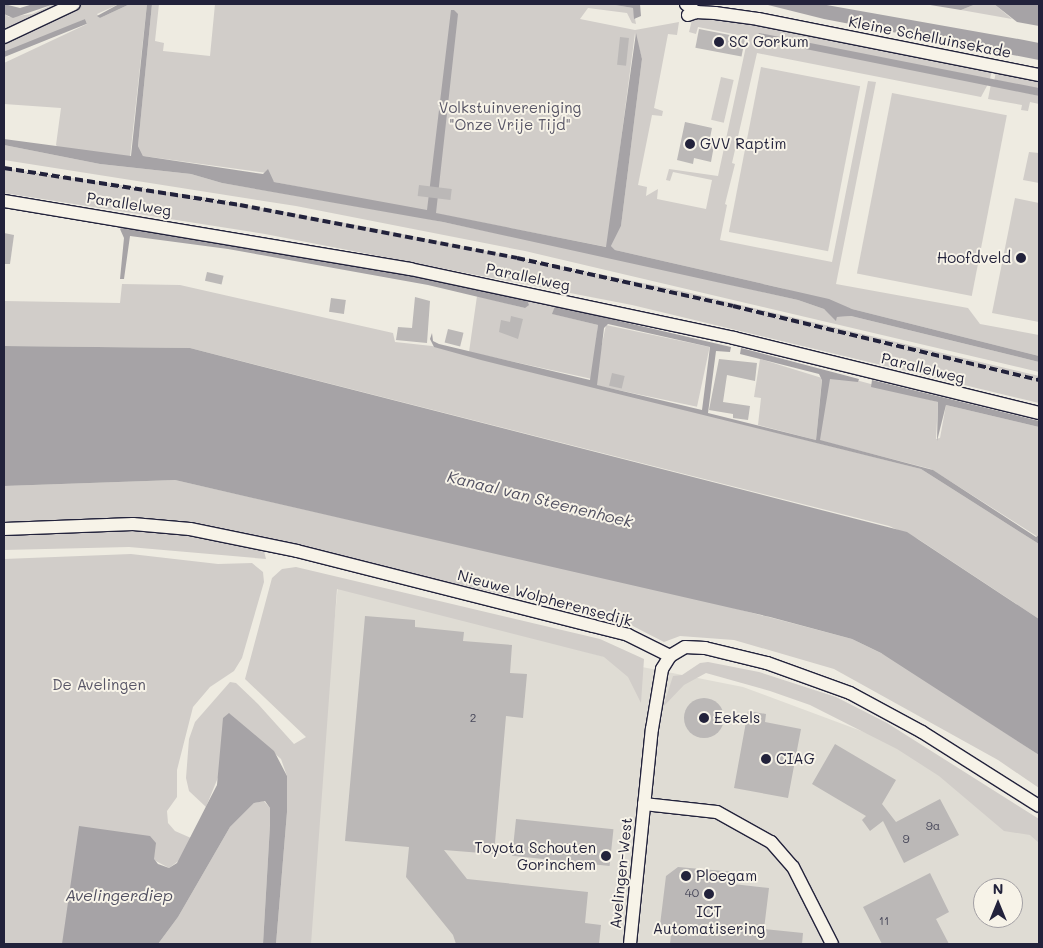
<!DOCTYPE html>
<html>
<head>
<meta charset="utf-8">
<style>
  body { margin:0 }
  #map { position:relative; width:1043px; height:948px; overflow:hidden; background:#eeebe1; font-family:Mali,sans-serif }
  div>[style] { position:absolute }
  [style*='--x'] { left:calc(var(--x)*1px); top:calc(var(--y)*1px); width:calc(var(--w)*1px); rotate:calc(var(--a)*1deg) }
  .built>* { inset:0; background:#dfdcd4 }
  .green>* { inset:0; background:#d1cdc9; transform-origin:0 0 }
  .water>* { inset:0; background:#a6a3a6; transform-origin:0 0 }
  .building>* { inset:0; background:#bbb8b7; transform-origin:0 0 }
  .round { border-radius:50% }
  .roads { filter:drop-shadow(1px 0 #22223b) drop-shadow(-1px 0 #22223b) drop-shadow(0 1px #22223b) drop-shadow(0 -1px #22223b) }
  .minor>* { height:12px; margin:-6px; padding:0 6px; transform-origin:6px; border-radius:6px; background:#f7f3e8 }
  .rail>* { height:4px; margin-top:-2px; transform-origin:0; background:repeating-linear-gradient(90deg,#22223b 0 8px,transparent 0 12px) }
  .dots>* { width:14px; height:14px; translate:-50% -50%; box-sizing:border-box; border:2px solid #f7f3e8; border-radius:50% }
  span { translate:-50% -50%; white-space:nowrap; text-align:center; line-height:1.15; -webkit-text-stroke:4px #f7f3e8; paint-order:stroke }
  .number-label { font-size:12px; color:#48485a }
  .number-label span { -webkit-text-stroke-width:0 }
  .street-label { font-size:15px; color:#22223b }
  .poi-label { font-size:15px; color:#22223b }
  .left { translate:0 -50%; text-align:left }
  .right { translate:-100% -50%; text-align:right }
  .park-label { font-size:15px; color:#575566 }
  .water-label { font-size:16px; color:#504f60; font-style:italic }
  .frame { position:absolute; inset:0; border:5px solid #22223b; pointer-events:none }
  .north { position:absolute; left:973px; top:878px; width:50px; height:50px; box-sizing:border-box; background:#f7f3e8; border:1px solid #a29fa3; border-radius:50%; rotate:0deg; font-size:14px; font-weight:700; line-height:20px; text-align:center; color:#22223b }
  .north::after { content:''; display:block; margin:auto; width:18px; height:22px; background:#22223b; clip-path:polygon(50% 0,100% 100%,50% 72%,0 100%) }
</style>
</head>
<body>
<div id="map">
  <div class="built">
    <i style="clip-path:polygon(evenodd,338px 585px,642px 667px,743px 687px,907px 748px,1039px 830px,1039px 944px,303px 944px,338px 585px,983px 888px,1013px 888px,1013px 918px,983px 918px,983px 888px)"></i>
  </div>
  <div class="green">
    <i style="clip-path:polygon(54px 4px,68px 4px,4px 34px,4px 14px,9px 17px,32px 14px)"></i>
    <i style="clip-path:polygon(83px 4px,119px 4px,97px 14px,100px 18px,130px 4px,147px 4px,130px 157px,59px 149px,56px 145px,61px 108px,4px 104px,4px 63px,87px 24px,85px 19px,4px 57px,4px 40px)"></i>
    <i style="clip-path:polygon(152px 4px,159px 4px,155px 41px,164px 43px,163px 51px,210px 56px,215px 4px,609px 4px,633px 8px,636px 24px,632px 23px,627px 13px,588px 8px,580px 19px,635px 30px,679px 22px,677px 35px,668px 34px,654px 108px,663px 111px,662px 116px,652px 115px,638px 185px,647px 187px,646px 196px,658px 189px,657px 199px,706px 209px,712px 180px,673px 172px,670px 181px,666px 180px,669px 169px,718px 176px,748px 37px,698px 27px,696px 34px,689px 32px,692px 20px,698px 17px,752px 23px,992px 71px,990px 79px,756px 34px,763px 39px,988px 84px,981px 97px,757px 53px,732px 163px,735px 164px,725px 204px,727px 205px,720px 240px,832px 262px,868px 81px,876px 82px,836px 284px,968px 308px,980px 324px,1039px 335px,1039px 356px,852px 309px,781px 288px,615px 250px,611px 246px,621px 226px,642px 59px,635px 33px,607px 247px,274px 182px,267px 173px,143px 156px,138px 146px)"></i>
    <i style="clip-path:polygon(976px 4px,994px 4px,1012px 19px,961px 10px)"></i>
    <i style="left:761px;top:67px;width:101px;height:168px;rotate:11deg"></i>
    <i style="left:996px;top:72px;width:44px;height:8px;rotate:12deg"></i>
    <i style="left:721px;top:77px;width:13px;height:44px;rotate:13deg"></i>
    <i style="clip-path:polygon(991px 84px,1039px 96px,1039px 104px,1030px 102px,1028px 111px,1021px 110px,1022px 105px,988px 99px)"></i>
    <i style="left:892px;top:93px;width:117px;height:184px;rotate:11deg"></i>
    <i style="clip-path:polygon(4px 145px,100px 164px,191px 174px,222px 183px,419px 217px,615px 258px,798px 300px,824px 309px,836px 320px,837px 317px,851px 316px,1039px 362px,1039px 372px,525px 251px,296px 206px,4px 160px)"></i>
    <i style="clip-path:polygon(1029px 152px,1039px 153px,1039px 183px,1023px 180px)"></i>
    <i style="clip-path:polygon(4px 168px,202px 197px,373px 228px,682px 291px,1039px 376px,1039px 403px,632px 305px,265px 234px,4px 193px)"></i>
    <i style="clip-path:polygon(1015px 198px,1039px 203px,1039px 322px,992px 313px)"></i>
    <i style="clip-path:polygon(122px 284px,180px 285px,393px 333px,395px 342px,432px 346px,921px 469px,1039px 544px,1039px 619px,918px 539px,889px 526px,190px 348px,4px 346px,4px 301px,120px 303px)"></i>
    <i style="clip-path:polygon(477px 296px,525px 308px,527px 300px,555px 306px,553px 314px,598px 325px,592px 379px,469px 352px)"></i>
    <i style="left:606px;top:325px;width:106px;height:61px;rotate:12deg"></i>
    <i style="clip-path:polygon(760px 359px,822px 378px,816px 440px,758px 425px,761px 398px,754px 397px)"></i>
    <i style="clip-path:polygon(826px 372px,938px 402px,936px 439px,940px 438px,946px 405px,1039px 427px,1038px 537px,931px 469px,818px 440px)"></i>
    <i style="clip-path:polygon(175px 480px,715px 603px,852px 639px,891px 658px,1039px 755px,1039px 788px,998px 760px,834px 669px,734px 640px,680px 636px,664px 642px,627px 623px,190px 523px,132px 517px,4px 522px,4px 486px)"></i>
    <i style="clip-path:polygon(155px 529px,209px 538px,264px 551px,266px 559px,129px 547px,4px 550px,4px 532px)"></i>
    <i style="clip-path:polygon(131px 554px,218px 564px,252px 563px,263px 572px,264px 582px,242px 658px,234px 671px,210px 687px,193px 707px,177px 770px,177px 797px,167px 811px,168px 823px,175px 831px,191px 838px,181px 859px,169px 868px,154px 860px,132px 944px,4px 944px,4px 559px)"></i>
    <i style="clip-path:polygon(296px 567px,600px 639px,644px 659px,641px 703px,628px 677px,604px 657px,337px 589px,311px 944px,276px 944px,287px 812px,287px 776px,281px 759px,230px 714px,223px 730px,219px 775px,206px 807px,189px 791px,186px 778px,189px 739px,195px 722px,230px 682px,236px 683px,258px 704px,294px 744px,306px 737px,245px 679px,272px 578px,282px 569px)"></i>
    <i style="clip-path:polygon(708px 662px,759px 672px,836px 697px,887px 723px,1039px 819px,1039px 843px,1030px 835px,1004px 831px,939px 776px,897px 749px,810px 705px,770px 691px,706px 673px,684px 685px,663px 707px,673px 676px,682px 675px,700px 663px)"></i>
    <i style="clip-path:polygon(264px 801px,270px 808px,270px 825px,263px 944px,158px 944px,178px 917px,230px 827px,254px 803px)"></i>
  </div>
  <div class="water">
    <i style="clip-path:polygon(4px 4px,20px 8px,33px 4px,54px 4px,13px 18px,4px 14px)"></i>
    <i style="clip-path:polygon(119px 4px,130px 4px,100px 18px,97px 16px)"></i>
    <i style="clip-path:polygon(147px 4px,152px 4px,138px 146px,143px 156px,263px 174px,268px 169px,274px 182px,427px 210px,451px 10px,454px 10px,458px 14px,436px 213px,606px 247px,636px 33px,642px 59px,621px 226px,611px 246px,615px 250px,829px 299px,852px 309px,1039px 356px,1039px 362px,851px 316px,837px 317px,836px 321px,824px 309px,798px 300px,443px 222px,222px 183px,191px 174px,100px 164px,4px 145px,4px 139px,131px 156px)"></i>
    <i style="clip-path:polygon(609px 4px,640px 4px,641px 16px,634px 19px,633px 8px)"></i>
    <i style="clip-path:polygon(764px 4px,821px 4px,1024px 40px,1039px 43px,1039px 60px,824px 19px)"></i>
    <i style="clip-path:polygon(924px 4px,976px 4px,961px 10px)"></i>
    <i style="clip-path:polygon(994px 4px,1039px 4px,1039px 26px,1017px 22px)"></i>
    <i style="left:85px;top:19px;width:5px;height:89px;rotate:68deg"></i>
    <i style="clip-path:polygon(759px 33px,1039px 88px,1039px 96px,756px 39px)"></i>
    <i style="clip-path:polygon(123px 226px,400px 274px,527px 300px,529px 305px,525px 308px,428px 285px,228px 249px,130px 236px,124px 279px,120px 279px,124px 238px,120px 229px)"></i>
    <i style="clip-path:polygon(evenodd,555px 306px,731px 347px,730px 352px,716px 351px,708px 413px,816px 440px,822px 380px,819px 374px,740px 354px,741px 348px,859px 379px,858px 382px,830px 379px,820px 440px,933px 470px,1036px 537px,1039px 535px,1039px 544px,921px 469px,481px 360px,434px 347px,430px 339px,432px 333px,433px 341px,439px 344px,590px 380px,598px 325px,552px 314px,555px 306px,608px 324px,710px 347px,702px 410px,597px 385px,604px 328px,608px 324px)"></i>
    <i style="clip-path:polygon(4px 346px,190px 348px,907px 532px,1039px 619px,1039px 755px,881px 653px,852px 639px,770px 617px,175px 480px,4px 486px)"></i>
    <i style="clip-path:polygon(872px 380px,1039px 421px,1039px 427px,946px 405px,937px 441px,938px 402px,871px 387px)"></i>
    <i style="clip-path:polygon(229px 713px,274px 751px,287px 776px,287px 812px,276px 944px,263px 944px,270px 825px,270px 808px,265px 801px,254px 803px,230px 827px,178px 917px,158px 944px,62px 944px,79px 826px,150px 836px,156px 843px,154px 859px,158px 864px,169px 868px,177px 863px,217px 785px,223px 718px)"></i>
  </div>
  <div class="building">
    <i style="left:699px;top:29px;width:47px;height:19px;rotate:11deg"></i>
    <i style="left:620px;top:37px;width:9px;height:28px;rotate:6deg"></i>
    <i style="clip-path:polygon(685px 122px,712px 128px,710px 138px,715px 140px,711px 162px,694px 158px,693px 164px,677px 160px)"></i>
    <i style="left:419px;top:185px;width:33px;height:11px;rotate:7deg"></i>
    <i style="clip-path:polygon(4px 233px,14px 235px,10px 264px,4px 264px)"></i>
    <i style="left:207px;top:272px;width:17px;height:9px;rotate:13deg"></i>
    <i style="clip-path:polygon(415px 297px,430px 301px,427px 343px,396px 340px,398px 327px,412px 328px)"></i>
    <i style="left:331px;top:298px;width:15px;height:14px;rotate:8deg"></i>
    <i style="clip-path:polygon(511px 316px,523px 319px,518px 339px,499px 332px,501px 320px,510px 322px)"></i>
    <i style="left:448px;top:329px;width:16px;height:14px;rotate:14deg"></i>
    <i style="clip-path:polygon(719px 359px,757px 363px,755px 381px,727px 375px,723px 402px,750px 406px,748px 420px,733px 418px,733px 414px,709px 410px)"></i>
    <i style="left:612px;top:373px;width:13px;height:13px;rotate:13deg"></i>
    <i style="clip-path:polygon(365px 616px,415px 620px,415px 627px,464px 632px,463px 641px,512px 645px,510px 673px,527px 674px,523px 718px,506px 716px,494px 854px,444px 850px,467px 879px,588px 892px,585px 923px,601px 925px,599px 944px,456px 944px,453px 935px,406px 877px,409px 847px,345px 841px)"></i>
    <i class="round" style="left:684px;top:698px;width:40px;height:40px"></i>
    <i style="clip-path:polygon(748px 711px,766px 714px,765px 722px,801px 729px,788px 798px,734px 788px)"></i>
    <i style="clip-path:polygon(835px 744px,896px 780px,882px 804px,896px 822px,940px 799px,959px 835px,904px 863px,883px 821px,870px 831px,862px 820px,866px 816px,812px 784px)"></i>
    <i style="left:516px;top:819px;width:98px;height:37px;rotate:6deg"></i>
    <i style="clip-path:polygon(678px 867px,735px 872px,733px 884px,769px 888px,764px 929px,803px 933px,802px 944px,670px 944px,671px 934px,659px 933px,666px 876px)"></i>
    <i style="clip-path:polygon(930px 873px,949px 912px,936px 919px,949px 944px,882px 944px,863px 907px)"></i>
  </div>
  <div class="roads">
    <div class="minor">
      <i style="--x:686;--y:4;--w:13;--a:39"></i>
      <i style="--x:688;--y:15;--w:9;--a:-21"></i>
      <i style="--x:696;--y:12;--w:19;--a:3"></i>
      <i style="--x:715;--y:13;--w:43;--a:7.9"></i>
      <i style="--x:758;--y:19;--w:287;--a:11.3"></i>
      <i style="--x:4;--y:37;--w:77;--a:-25.2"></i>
      <i style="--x:4;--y:201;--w:412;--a:9.5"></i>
      <i style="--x:410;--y:269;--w:331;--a:12"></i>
      <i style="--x:734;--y:338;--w:314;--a:13.8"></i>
      <i style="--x:4;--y:529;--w:129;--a:-2.2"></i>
      <i style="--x:133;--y:524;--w:57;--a:5"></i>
      <i style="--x:190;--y:529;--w:109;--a:11.6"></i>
      <i style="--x:297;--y:551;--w:305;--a:14.2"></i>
      <i style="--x:593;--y:626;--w:36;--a:14"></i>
      <i style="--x:628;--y:635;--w:47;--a:26.6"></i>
      <i style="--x:644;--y:804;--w:73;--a:6.3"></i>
      <i style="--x:717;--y:812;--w:62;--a:29.1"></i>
      <i style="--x:771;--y:842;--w:33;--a:49"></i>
      <i style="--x:793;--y:867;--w:86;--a:63.1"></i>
      <i style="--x:630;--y:944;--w:216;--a:-84.2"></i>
      <i style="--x:652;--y:729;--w:61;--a:-80.5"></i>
      <i style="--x:662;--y:669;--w:15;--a:-58"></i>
      <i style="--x:670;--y:656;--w:17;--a:-31"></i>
      <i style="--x:685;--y:647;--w:20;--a:3"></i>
      <i style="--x:705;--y:648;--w:64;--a:13.6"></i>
      <i style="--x:767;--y:663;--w:88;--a:19.9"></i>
      <i style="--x:850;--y:693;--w:82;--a:28.4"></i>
      <i style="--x:922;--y:732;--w:138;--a:32.3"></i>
    </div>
  </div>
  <div class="rail">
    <i style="--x:4;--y:168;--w:239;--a:8.9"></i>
    <i style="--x:240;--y:205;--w:282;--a:10.8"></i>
    <i style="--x:517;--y:258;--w:221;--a:12.5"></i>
    <i style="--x:733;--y:306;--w:315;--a:13.6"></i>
  </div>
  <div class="dots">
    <i style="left:719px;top:42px;background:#22223b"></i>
    <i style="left:690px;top:144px;background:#22223b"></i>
    <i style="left:1021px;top:258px;background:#22223b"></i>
    <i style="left:704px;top:718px;background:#22223b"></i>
    <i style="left:766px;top:759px;background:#22223b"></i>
    <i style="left:606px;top:856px;background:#22223b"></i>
    <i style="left:686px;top:876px;background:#22223b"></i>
    <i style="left:709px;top:894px;background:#22223b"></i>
  </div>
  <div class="number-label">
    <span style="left:473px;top:718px">2</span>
    <span style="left:933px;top:826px">9a</span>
    <span style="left:906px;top:839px">9</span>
    <span style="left:692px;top:893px">40</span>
    <span style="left:884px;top:921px">11</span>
  </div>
  <div class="street-label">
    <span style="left:930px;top:37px;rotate:11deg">Kleine Schelluinsekade</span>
    <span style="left:129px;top:204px;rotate:9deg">Parallelweg</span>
    <span style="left:528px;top:277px;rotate:12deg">Parallelweg</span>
    <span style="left:923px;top:368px;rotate:14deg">Parallelweg</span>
    <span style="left:545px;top:598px;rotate:15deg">Nieuwe Wolpherensedijk</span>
    <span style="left:621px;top:873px;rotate:-84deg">Avelingen-West</span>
  </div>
  <div class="poi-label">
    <span class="left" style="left:729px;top:42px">SC Gorkum</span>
    <span class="left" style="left:700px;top:144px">GVV Raptim</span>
    <span class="right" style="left:1011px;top:258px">Hoofdveld</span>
    <span class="left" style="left:714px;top:718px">Eekels</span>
    <span class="left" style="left:776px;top:759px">CIAG</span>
    <span class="right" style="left:596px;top:856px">Toyota Schouten<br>Gorinchem</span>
    <span class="left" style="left:696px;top:876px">Ploegam</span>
    <span style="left:709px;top:920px">ICT<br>Automatisering</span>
  </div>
  <div class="park-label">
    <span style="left:510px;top:116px">Volkstuinvereniging<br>"Onze Vrije Tijd"</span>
    <span style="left:99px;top:685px">De Avelingen</span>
  </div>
  <div class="water-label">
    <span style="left:540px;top:499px;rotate:14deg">Kanaal van Steenenhoek</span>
    <span style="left:119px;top:895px">Avelingerdiep</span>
  </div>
  <div class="frame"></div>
  <div class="north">N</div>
</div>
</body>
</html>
